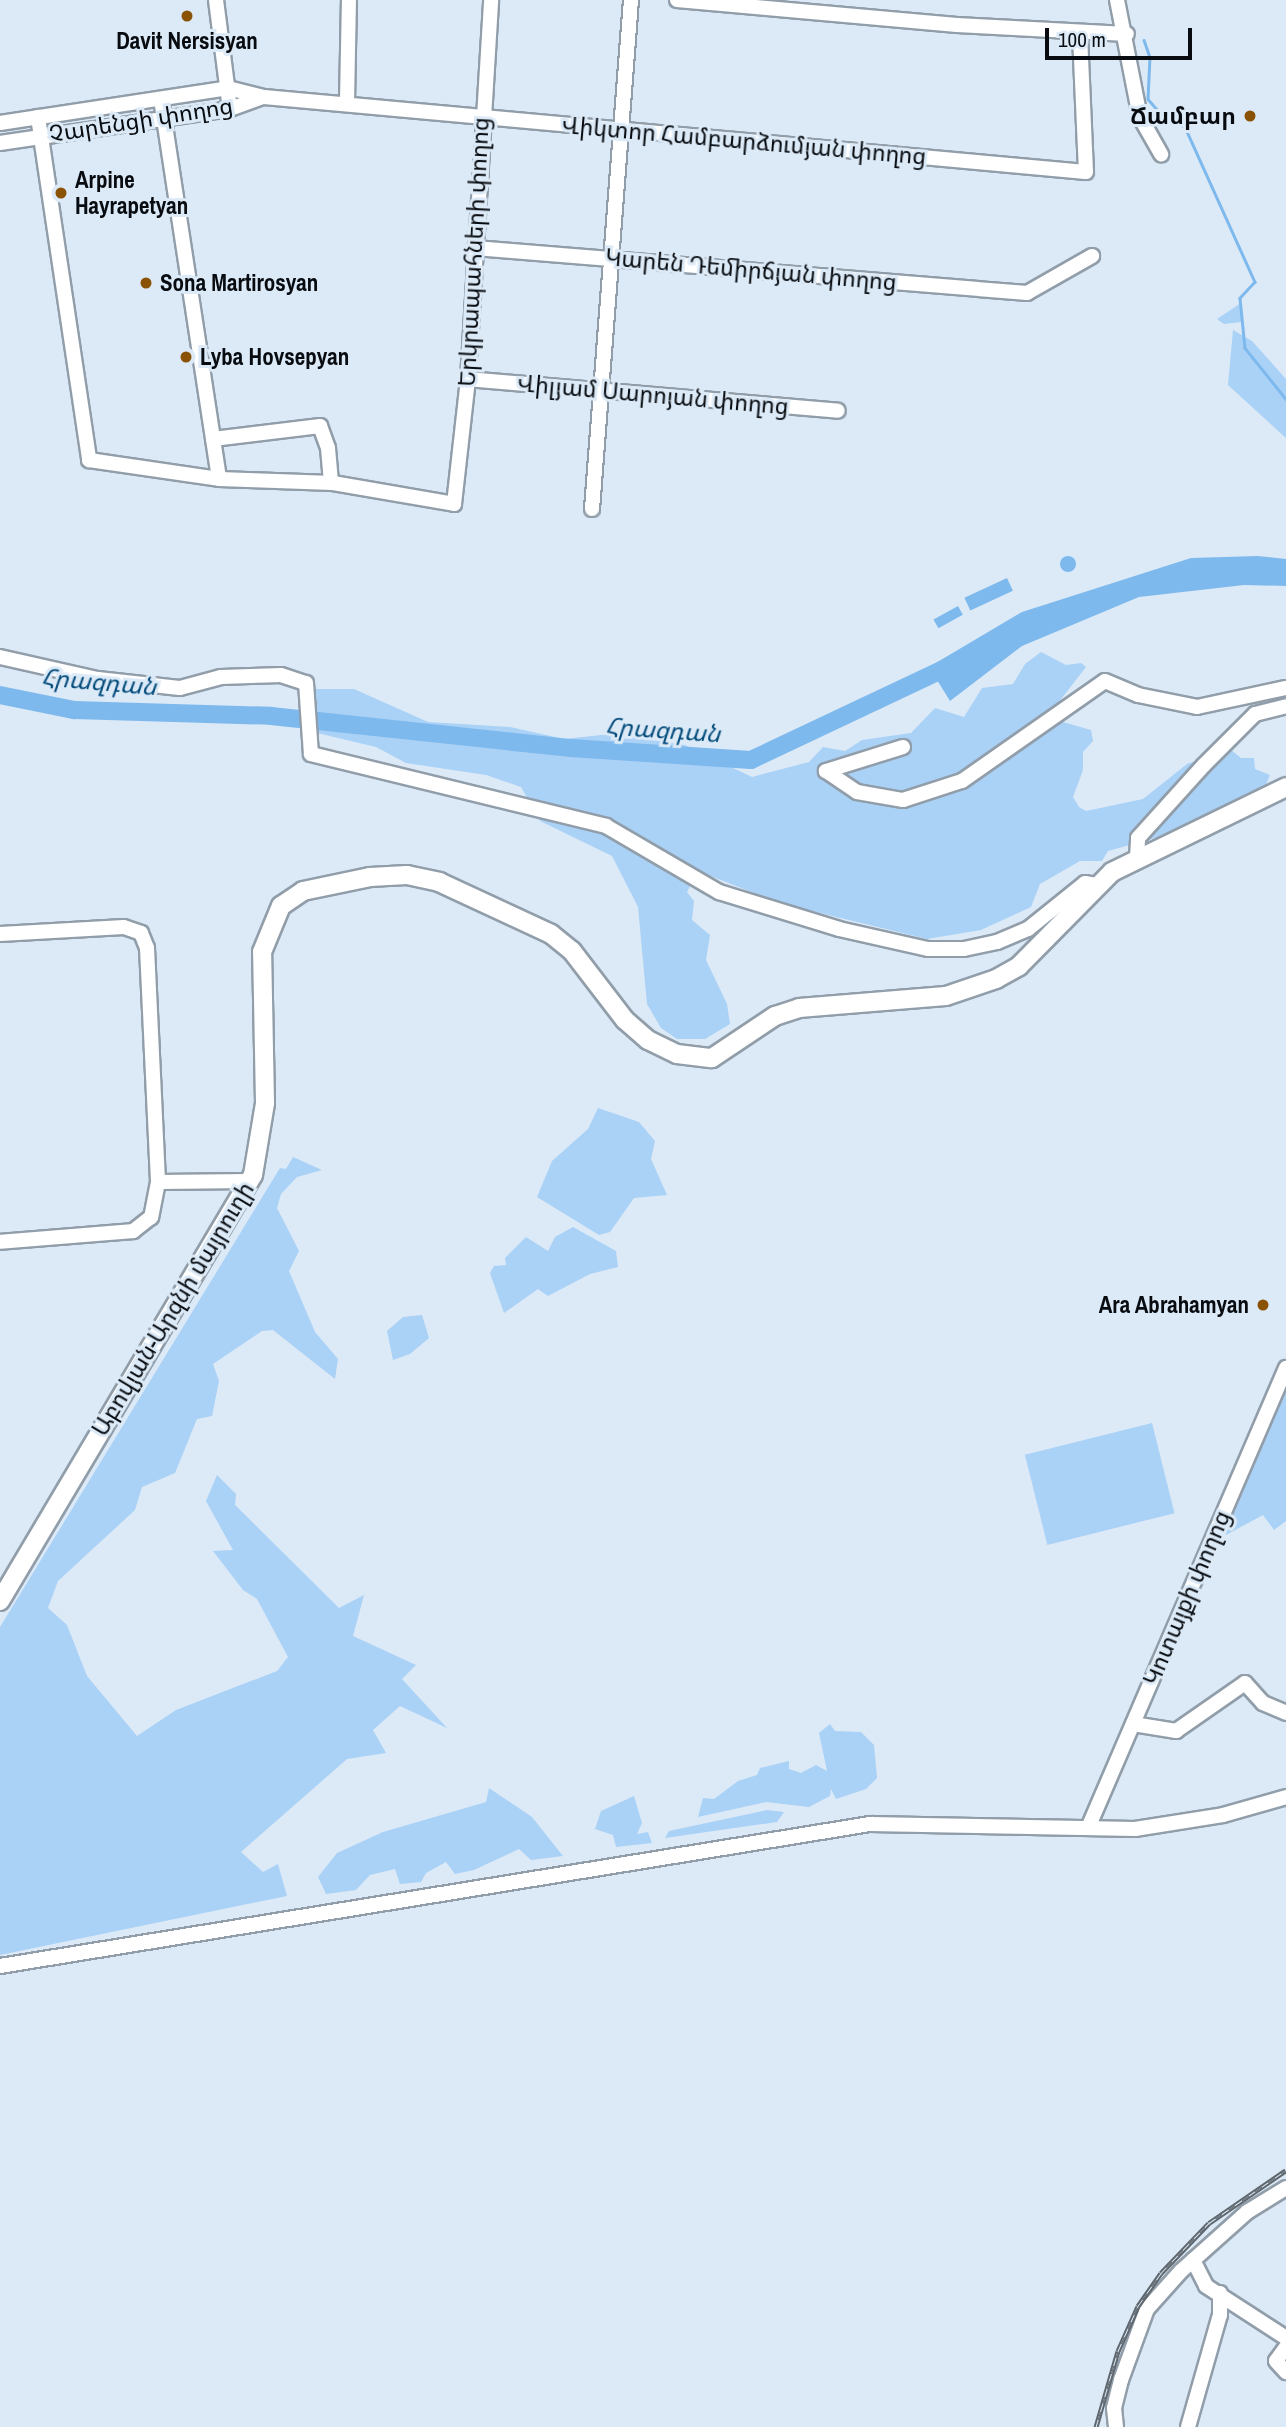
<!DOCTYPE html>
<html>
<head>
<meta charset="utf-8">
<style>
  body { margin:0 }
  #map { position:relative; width:1286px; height:2427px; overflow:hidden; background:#dceaf7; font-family:"Archivo Narrow","Noto Sans Armenian",sans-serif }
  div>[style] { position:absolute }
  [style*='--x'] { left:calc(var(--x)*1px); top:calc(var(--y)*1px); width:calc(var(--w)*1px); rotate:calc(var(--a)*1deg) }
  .green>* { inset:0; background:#aad1f6; transform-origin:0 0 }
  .water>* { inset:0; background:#7eb9ed; transform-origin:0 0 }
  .round { border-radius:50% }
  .stream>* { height:2.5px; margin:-1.25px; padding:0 1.25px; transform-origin:1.25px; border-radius:1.25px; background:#7eb9ed }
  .river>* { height:18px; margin:-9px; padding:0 9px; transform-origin:9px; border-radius:9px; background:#7eb9ed }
  .roads { filter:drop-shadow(2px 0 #919eaa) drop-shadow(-2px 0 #919eaa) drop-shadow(0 2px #919eaa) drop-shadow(0 -2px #919eaa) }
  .minor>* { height:14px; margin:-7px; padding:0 7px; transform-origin:7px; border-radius:7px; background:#fff }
  .major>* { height:18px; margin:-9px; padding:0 9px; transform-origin:9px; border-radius:9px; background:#fff }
  .rail>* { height:5px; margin-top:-2.5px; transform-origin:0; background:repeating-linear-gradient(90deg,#dceaf7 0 8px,#5e666e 0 16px); box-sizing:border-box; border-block:2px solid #5e666e }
  .dots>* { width:19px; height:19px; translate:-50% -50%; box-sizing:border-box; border:4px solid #dceaf7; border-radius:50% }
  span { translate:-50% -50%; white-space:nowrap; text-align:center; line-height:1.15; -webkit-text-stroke:6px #dceaf7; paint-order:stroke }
  .poi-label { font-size:23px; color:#080c11; font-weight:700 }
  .right { translate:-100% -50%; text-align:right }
  .left { translate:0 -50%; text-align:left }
  .street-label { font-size:23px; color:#080c11 }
  .water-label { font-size:24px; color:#034b7b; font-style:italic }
  .scale { position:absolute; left:1045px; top:28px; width:147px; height:32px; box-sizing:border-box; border:4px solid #080c11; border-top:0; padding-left:9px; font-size:21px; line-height:24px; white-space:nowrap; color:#080c11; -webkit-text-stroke:5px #dceaf7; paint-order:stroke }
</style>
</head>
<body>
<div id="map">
  <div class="green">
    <i style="clip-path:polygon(1241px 303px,1241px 322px,1224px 324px,1217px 319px)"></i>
    <i style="clip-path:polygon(1233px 330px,1252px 341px,1286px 379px,1286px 438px,1228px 385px)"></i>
    <i style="clip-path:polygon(1041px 652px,1066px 665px,1081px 663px,1086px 667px,1058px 703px,1063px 722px,1091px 730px,1093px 741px,1083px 752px,1083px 770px,1073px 797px,1079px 807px,1086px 811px,1143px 799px,1187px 764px,1230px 749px,1241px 758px,1254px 758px,1255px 769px,1270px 775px,1264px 789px,1166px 835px,1108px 851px,1102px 861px,1080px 861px,1040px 884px,1031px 907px,981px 930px,927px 939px,779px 903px,698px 871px,687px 892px,694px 901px,692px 920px,710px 935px,706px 960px,727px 1004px,730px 1024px,705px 1039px,677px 1039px,661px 1028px,647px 1004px,638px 907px,612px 856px,540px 821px,521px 787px,486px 775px,406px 763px,376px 747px,317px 733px,311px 699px,313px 689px,354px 689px,428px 722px,510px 727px,564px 739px,611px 734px,685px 745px,752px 777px,809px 762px,823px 747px,845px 751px,862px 740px,911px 733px,935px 708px,964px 717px,982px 688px,1013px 684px,1025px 664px)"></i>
    <i style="clip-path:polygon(598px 1108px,639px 1122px,655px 1141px,651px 1159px,667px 1195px,634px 1198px,610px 1232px,599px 1235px,537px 1197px,552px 1161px,588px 1129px)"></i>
    <i style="clip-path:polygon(293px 1157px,322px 1170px,297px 1177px,281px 1194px,277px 1208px,299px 1251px,289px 1271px,315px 1332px,338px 1359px,335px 1379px,273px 1330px,262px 1331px,213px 1364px,219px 1381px,212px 1416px,197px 1419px,175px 1473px,142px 1487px,135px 1510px,58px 1581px,48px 1608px,67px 1625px,87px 1676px,137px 1736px,176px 1710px,277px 1671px,288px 1657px,257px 1599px,243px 1590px,213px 1551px,233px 1550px,206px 1501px,217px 1475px,236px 1494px,235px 1505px,339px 1608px,364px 1595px,353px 1636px,416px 1665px,402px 1679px,447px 1728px,400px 1706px,373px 1730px,386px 1753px,347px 1759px,241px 1852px,263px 1872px,278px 1864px,287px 1896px,0 1955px,0 1627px,280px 1168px,286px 1169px)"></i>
    <i style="clip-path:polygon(573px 1227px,616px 1251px,618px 1267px,590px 1274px,548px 1296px,538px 1289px,504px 1313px,490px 1273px,494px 1266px,506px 1265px,505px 1258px,526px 1237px,548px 1251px,555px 1237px)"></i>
    <i style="clip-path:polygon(422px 1315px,429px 1338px,410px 1354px,393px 1360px,387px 1331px,403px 1317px)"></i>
    <i style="clip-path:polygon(1286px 1389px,1286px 1521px,1274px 1530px,1263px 1515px,1224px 1536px)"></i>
    <i style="left:1152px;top:1423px;width:93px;height:131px;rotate:76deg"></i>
    <i style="clip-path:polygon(830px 1724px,835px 1731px,861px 1732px,874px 1745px,877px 1778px,866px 1789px,836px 1799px,831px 1789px,830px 1796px,809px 1807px,766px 1802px,698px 1817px,703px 1798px,714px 1799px,738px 1781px,757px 1775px,760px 1768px,789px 1761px,789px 1769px,801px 1773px,816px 1765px,827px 1771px,819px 1733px)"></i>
    <i style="clip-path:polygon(489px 1788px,532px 1817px,563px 1856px,531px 1860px,519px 1849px,474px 1870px,455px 1874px,446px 1862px,426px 1873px,421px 1882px,400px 1884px,395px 1869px,370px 1875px,356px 1890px,326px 1894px,318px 1877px,337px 1853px,383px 1832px,486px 1802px)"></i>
    <i style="clip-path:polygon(634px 1796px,642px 1823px,637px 1834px,648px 1832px,652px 1843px,616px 1847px,613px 1835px,595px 1829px,601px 1811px)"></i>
    <i style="clip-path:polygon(767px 1810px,784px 1812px,777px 1822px,665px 1838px,669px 1831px)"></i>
  </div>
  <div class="water">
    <i class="round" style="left:1060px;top:556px;width:16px;height:16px"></i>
    <i style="clip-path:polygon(1258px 556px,1286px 559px,1286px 586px,1244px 585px,1139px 597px,1022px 646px,950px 701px,929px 667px,1022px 612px,1191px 558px)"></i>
    <i style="left:1007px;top:578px;width:14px;height:47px;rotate:65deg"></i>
    <i style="left:958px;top:606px;width:10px;height:28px;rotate:61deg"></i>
  </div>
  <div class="stream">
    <i style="--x:1144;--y:40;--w:18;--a:71"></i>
    <i style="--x:1150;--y:57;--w:42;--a:92.7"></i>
    <i style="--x:1148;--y:99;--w:20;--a:49"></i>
    <i style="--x:1161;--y:114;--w:27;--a:28"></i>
    <i style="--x:1185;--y:127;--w:170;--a:65.7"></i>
    <i style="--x:1255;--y:282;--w:22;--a:133"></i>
    <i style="--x:1240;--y:298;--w:50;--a:84.3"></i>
    <i style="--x:1245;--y:348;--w:65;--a:51.2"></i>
  </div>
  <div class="river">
    <i style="--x:0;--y:695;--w:76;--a:11.5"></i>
    <i style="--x:74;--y:710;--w:197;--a:1.7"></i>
    <i style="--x:271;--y:716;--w:302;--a:6.1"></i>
    <i style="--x:571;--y:748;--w:180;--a:3.8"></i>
    <i style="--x:751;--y:760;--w:225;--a:-25.3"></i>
  </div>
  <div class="roads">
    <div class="minor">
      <i style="--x:216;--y:0;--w:110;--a:82.7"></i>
      <i style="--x:677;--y:0;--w:281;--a:5.1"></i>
      <i style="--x:957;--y:25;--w:170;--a:3"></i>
      <i style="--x:1117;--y:0;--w:119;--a:78.9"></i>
      <i style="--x:1140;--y:117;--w:43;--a:60.4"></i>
      <i style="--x:161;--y:99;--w:384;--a:81.3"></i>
      <i style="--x:347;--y:102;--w:102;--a:-88.9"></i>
      <i style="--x:38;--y:117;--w:347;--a:81.5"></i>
      <i style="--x:89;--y:460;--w:131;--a:8.3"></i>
      <i style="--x:219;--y:479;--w:114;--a:2"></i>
      <i style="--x:333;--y:483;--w:123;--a:9.8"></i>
      <i style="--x:454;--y:504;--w:126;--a:-83.6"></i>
      <i style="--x:468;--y:379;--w:380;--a:-86.5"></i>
      <i style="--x:0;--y:123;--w:231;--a:-8.7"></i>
      <i style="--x:228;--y:88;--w:37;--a:14"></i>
      <i style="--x:264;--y:97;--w:825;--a:5.21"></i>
      <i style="--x:1086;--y:172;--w:139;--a:-92.5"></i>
      <i style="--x:0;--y:143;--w:232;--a:-8.4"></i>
      <i style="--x:230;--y:109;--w:35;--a:-20"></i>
      <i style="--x:475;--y:248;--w:554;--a:4.66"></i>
      <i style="--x:1027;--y:293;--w:75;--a:-29.6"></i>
      <i style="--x:468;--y:379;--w:371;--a:4.9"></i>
      <i style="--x:213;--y:439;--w:108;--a:-6.9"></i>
      <i style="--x:320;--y:426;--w:23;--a:70"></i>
      <i style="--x:328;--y:448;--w:35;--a:85"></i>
      <i style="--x:592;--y:509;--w:510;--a:-85.62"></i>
      <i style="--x:0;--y:657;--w:100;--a:12.7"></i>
      <i style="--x:98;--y:679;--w:82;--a:6.3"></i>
      <i style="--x:180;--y:688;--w:42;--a:-15"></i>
      <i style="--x:221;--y:677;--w:60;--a:-1.9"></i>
      <i style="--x:281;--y:675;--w:26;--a:18"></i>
      <i style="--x:306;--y:683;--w:71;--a:86"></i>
      <i style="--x:311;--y:754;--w:304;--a:13.7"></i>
      <i style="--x:606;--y:826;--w:131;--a:30.3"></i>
      <i style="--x:719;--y:892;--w:126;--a:17.1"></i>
      <i style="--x:839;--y:929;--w:91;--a:12.7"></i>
      <i style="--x:928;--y:949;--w:36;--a:0"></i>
      <i style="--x:964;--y:949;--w:34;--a:-12"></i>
      <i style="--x:997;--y:942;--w:34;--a:-23"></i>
      <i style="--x:1028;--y:929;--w:73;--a:-38.9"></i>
      <i style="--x:1085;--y:883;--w:11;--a:10"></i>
      <i style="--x:903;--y:747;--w:81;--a:162.7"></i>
      <i style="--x:826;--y:771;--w:37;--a:34"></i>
      <i style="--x:857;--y:792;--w:47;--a:9.9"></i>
      <i style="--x:903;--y:800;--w:62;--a:-17.9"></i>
      <i style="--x:962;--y:781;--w:174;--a:-35"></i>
      <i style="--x:1105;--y:681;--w:36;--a:23"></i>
      <i style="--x:1138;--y:695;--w:60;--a:11.5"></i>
      <i style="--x:1197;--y:707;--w:91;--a:-12.1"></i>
      <i style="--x:1137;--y:859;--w:21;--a:-87"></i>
      <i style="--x:1138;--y:838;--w:98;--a:-47.9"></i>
      <i style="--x:1204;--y:765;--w:72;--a:-45"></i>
      <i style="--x:1255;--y:714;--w:32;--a:-14"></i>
      <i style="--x:0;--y:934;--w:124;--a:-3.2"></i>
      <i style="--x:124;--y:927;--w:18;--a:19"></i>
      <i style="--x:141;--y:933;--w:16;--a:68"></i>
      <i style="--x:147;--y:948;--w:234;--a:87.3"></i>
      <i style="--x:158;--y:1182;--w:36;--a:101"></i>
      <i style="--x:151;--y:1217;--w:23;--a:142"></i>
      <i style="--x:133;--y:1231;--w:133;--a:175.3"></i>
      <i style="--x:158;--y:1182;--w:92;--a:-0.6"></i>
      <i style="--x:1133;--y:1724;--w:44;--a:9.2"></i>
      <i style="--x:1176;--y:1731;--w:84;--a:-34.8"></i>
      <i style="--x:1245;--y:1683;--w:27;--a:48"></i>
      <i style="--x:1263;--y:1703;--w:25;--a:23"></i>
      <i style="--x:1088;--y:1828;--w:501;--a:-66.71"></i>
      <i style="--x:0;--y:1966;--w:882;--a:-9.27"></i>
      <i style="--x:870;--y:1824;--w:265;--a:1.1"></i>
      <i style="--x:1135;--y:1829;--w:89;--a:-9"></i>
      <i style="--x:1223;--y:1815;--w:66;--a:-15.9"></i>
      <i style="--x:1193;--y:2260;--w:29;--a:63"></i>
      <i style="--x:1206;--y:2286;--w:95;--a:33"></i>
      <i style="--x:1286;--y:2347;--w:17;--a:126"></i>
      <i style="--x:1276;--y:2361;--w:15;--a:48"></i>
      <i style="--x:1116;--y:2427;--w:19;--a:-96"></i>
      <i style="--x:1114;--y:2408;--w:29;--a:-76"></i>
      <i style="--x:1121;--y:2380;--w:76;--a:-69.9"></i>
      <i style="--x:1147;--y:2309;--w:51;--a:-48.2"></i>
      <i style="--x:1181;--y:2271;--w:89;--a:-41.8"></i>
      <i style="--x:1247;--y:2212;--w:46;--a:-31.6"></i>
      <i style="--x:1188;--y:2427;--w:116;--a:-74.1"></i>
      <i style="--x:1220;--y:2315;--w:22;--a:-90"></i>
    </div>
    <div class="major">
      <i style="--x:0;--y:1601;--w:495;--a:-59.3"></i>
      <i style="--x:253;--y:1175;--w:73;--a:-80.5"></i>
      <i style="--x:265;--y:1103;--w:151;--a:-91.1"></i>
      <i style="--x:262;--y:952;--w:50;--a:-67.6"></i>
      <i style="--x:281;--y:906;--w:27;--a:-34"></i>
      <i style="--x:303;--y:891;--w:68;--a:-11.8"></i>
      <i style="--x:370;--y:877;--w:37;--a:-3"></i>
      <i style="--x:407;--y:875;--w:33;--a:12"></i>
      <i style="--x:439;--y:882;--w:123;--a:24.9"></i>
      <i style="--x:551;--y:934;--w:27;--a:39"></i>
      <i style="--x:572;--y:951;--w:87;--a:52.5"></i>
      <i style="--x:625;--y:1020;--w:30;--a:41"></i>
      <i style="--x:648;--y:1040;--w:32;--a:26"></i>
      <i style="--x:677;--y:1054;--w:35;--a:7"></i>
      <i style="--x:712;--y:1058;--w:76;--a:-33.7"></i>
      <i style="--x:775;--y:1016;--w:25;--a:-18"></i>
      <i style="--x:799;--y:1008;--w:147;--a:-4.7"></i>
      <i style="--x:946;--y:996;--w:53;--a:-18.8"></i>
      <i style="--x:996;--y:979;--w:26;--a:-29"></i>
      <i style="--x:1019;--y:966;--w:132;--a:-45.3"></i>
      <i style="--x:1112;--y:872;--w:194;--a:-26"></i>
    </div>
  </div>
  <div class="rail">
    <i style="--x:1096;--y:2427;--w:79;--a:-73.9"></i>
    <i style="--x:1118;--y:2351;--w:49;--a:-66"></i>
    <i style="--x:1138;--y:2306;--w:40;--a:-55.1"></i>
    <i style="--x:1161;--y:2273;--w:69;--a:-46.2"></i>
    <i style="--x:1209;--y:2223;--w:93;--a:-34.5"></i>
  </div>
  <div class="dots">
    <i style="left:187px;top:16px;background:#8a5304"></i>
    <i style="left:1250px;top:116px;background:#8a5304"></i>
    <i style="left:61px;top:193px;background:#8a5304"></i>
    <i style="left:146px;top:283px;background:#8a5304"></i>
    <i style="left:186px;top:357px;background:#8a5304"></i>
    <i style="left:1263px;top:1305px;background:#8a5304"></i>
  </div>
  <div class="poi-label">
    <span style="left:187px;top:41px">Davit Nersisyan</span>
    <span class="right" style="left:1236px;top:116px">Ճամբար</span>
    <span class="left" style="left:75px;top:193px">Arpine<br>Hayrapetyan</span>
    <span class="left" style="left:160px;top:283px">Sona Martirosyan</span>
    <span class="left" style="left:200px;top:357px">Lyba Hovsepyan</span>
    <span class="right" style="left:1249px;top:1305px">Ara Abrahamyan</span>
  </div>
  <div class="street-label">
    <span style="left:141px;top:120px;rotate:-9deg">Չարենցի փողոց</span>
    <span style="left:744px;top:141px;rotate:5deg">Վիկտոր Համբարձումյան փողոց</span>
    <span style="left:474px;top:252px;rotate:-87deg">Երկրապահների փողոց</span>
    <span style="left:751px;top:270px;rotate:5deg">Կարեն Դեմիրճյան փողոց</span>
    <span style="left:653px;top:395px;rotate:5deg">Վիլյամ Սարոյան փողոց</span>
    <span style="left:173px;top:1309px;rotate:-59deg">Աբովյան-Արզնի մայրուղի</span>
    <span style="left:1187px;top:1598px;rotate:-67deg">Կոտայքի փողոց</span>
  </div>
  <div class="water-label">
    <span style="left:99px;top:682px;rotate:5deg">Հրազդան</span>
    <span style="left:663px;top:730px;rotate:4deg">Հրազդան</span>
  </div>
  <div class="scale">100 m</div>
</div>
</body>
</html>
